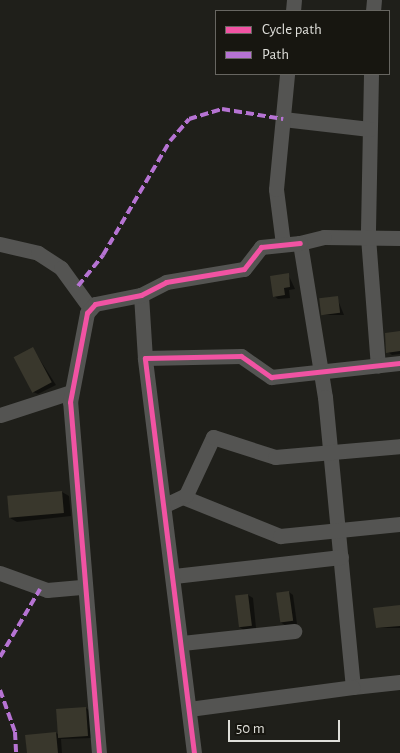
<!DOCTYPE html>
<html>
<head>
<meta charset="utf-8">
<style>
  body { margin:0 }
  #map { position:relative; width:400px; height:753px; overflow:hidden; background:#1f1f1a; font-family:"Alegreya Sans",sans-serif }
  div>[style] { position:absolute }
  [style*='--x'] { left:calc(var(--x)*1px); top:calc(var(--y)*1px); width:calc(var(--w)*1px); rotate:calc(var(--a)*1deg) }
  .shadow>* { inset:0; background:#0007 }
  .building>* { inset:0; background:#39372c; transform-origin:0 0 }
  .minor>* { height:15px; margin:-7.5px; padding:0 7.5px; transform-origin:7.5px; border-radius:7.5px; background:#545452 }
  .quiet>* { height:4px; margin-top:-2px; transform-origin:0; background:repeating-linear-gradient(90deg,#b673d3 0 8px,transparent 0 12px) }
  .cycleway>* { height:5px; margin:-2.5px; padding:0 2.5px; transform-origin:2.5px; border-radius:2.5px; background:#f153a3 }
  span { translate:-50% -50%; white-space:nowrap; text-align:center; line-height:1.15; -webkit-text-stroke:5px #171610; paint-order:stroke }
  .legend { position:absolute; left:215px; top:10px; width:175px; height:65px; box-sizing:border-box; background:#171610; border:1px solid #676661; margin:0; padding:6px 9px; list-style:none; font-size:15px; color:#dfdfda }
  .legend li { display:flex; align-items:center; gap:10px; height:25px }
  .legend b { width:25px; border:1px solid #676661 }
  .scale { position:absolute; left:228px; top:720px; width:112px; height:22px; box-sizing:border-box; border:2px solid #dfdfda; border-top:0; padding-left:6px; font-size:15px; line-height:18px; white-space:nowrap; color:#dfdfda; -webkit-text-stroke:4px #171610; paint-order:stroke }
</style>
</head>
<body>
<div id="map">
  <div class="shadow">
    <i style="clip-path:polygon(288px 274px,295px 289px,289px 290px,290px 298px,278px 299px,274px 296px)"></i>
    <i style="clip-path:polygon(337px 298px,344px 315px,322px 315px)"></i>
    <i style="clip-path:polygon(400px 333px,400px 354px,392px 355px,388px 352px)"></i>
    <i style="clip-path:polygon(33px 349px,56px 385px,38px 394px,33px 392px)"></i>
    <i style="clip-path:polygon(62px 492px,69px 496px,71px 516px,17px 522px,10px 518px)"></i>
    <i style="clip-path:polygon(289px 592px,293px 595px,297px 624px,285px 625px,280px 622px)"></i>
    <i style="clip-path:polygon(248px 595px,253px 598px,256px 628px,244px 630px,239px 627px)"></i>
    <i style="clip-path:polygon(400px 607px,400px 628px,377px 628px)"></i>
    <i style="clip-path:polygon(86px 708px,90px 711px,92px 738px,61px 739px,62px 753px,28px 753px,56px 733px,60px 735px)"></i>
  </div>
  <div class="building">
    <i style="clip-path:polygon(289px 273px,290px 287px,284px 288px,285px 295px,273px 297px,270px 276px)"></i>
    <i style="left:338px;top:296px;width:17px;height:19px;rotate:83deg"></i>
    <i style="clip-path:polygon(400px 331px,400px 351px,386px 353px,385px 333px)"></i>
    <i style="left:33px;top:347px;width:40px;height:22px;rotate:62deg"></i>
    <i style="left:62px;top:491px;width:22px;height:55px;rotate:85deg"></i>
    <i style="left:289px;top:591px;width:30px;height:13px;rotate:82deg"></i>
    <i style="left:248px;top:594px;width:32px;height:13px;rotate:83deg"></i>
    <i style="clip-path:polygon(400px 605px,400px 626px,376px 628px,373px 608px)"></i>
    <i style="left:86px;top:707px;width:29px;height:30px;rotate:86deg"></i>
    <i style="clip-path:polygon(56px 732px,58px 753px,27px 753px,25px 735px)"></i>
  </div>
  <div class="minor">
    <i style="--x:293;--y:11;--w:11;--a:-85"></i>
    <i style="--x:373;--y:11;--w:11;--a:-85"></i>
    <i style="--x:371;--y:74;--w:163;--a:91.1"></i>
    <i style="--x:368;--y:237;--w:129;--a:85.6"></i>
    <i style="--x:283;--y:119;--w:87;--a:6.6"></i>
    <i style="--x:400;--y:238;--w:76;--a:-179.2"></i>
    <i style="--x:324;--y:237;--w:25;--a:166"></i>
    <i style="--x:300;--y:243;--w:156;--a:80.8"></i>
    <i style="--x:325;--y:397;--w:291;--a:84.5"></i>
    <i style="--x:353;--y:687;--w:47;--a:-6.1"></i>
    <i style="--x:0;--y:244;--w:39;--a:13"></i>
    <i style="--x:38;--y:253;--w:27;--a:33"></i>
    <i style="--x:61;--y:268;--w:49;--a:54.1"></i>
    <i style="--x:283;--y:244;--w:55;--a:-97.3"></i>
    <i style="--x:276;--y:189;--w:116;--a:-84.5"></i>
    <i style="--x:141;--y:295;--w:63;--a:86.4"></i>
    <i style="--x:0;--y:415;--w:75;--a:-17.9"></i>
    <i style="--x:183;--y:497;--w:105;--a:21.9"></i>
    <i style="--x:280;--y:536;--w:121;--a:-5.7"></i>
    <i style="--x:165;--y:505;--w:23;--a:-25"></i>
    <i style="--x:186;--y:495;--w:64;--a:-65"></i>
    <i style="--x:213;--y:437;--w:65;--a:17.9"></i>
    <i style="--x:275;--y:457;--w:125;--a:-5"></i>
    <i style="--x:0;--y:573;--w:50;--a:19.9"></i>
    <i style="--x:47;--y:590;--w:37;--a:-5"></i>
    <i style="--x:174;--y:576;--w:168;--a:-6.5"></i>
    <i style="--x:182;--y:643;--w:113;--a:-6.1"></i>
    <i style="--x:189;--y:709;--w:165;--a:-7.6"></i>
    <i style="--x:99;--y:753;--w:352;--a:-94.7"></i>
    <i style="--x:70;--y:402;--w:91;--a:-79.2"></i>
    <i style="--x:87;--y:313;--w:12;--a:-48"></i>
    <i style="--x:95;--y:304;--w:47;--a:-11.1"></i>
    <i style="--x:141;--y:295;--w:28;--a:-27"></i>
    <i style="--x:166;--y:282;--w:79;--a:-9.5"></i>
    <i style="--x:244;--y:269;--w:28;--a:-52"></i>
    <i style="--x:261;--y:247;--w:39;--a:-6"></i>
    <i style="--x:194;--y:753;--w:398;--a:-97.1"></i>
    <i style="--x:145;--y:358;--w:96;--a:-1.2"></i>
    <i style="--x:241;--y:356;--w:37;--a:35"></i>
    <i style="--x:271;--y:377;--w:130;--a:-6.2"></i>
  </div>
  <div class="quiet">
    <i style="--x:78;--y:286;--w:40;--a:-51"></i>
    <i style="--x:103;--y:255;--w:132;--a:-59.6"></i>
    <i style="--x:170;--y:141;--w:29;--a:-49"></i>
    <i style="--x:189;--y:119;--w:34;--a:-17"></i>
    <i style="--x:222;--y:109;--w:62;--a:9.3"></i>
    <i style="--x:0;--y:657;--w:79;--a:-59.5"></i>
    <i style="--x:0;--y:690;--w:45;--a:70.3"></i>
    <i style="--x:15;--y:732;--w:21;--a:87"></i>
  </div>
  <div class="cycleway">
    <i style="--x:99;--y:753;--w:352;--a:-94.7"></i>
    <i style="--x:70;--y:402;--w:91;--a:-79.2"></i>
    <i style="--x:87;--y:313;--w:12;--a:-48"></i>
    <i style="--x:95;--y:304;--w:47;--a:-11.1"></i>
    <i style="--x:141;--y:295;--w:28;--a:-27"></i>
    <i style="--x:166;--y:282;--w:79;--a:-9.5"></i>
    <i style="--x:244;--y:269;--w:28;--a:-52"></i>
    <i style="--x:261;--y:247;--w:39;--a:-6"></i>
    <i style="--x:194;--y:753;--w:398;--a:-97.1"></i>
    <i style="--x:145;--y:358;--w:96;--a:-1.2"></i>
    <i style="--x:241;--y:356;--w:37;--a:35"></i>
    <i style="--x:271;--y:377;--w:130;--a:-6.2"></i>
  </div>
  <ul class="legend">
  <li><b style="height:6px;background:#f153a3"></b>Cycle path</li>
  <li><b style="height:6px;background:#b673d3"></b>Path</li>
  </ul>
  <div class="scale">50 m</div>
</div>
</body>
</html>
